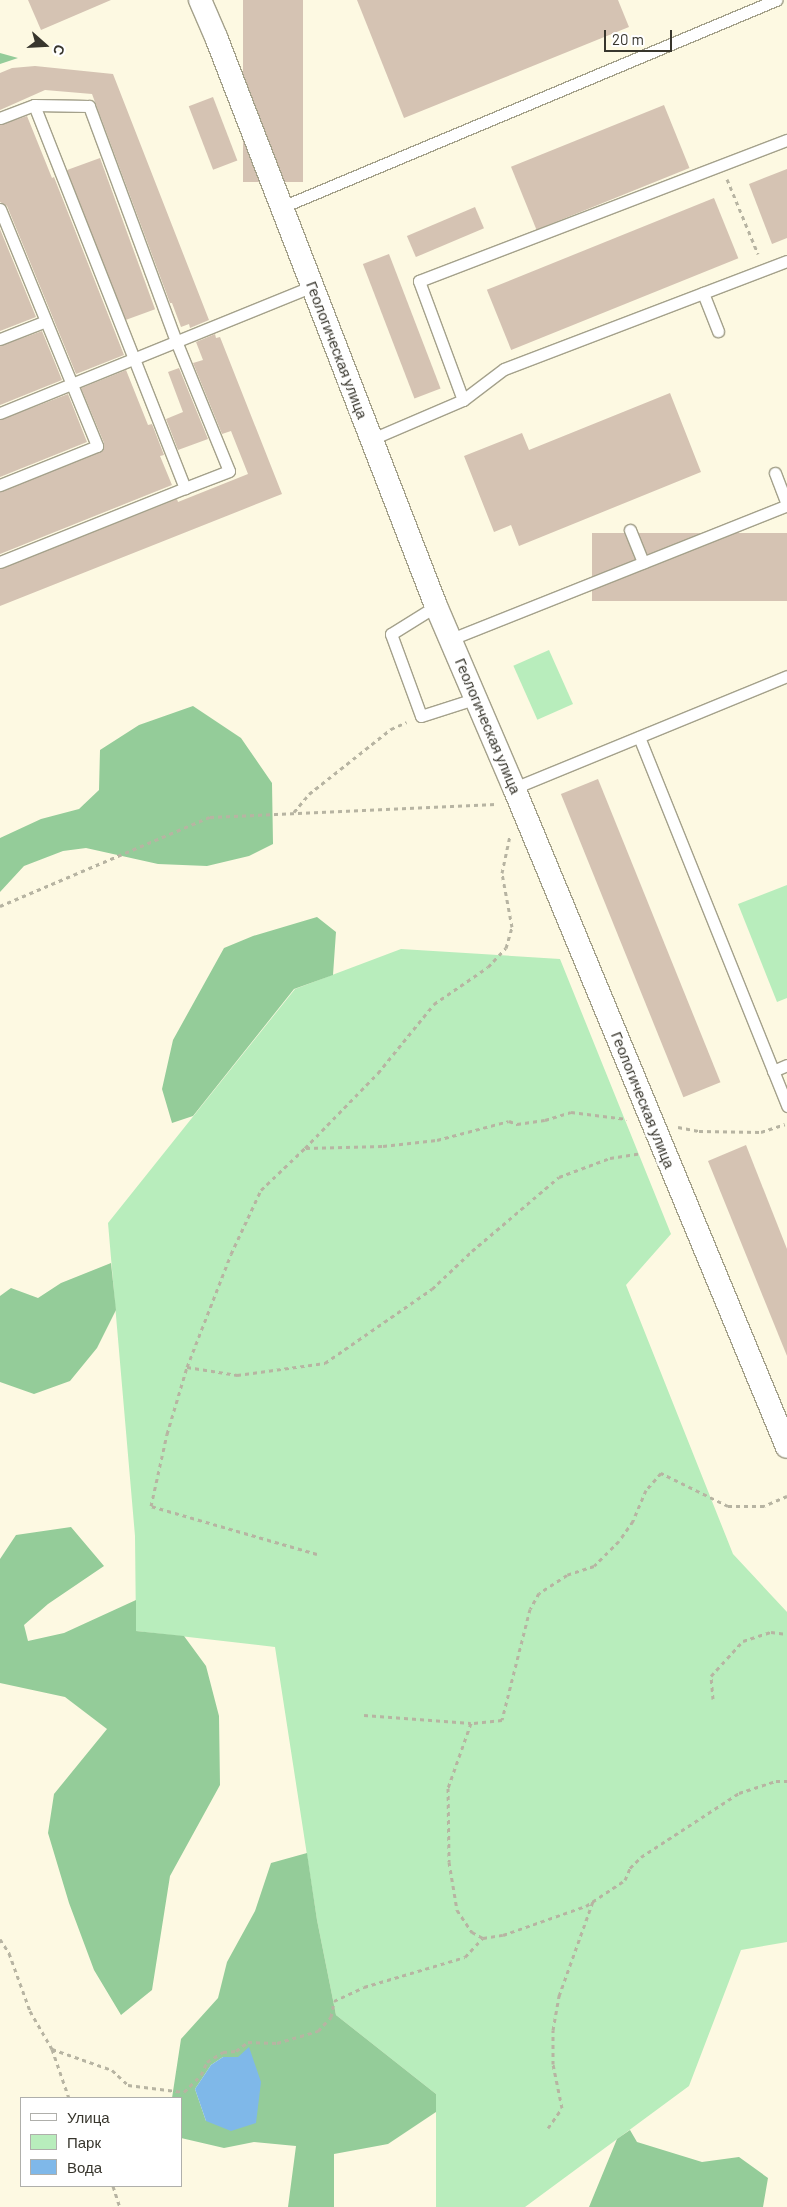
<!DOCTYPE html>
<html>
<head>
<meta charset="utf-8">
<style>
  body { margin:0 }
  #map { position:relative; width:787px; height:2207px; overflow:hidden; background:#fdf9e2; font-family:Barlow,sans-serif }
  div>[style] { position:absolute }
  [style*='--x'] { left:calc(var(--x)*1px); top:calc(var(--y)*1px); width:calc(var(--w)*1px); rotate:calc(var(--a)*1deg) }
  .green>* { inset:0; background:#b8edbc; transform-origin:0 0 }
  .forest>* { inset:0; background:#94cc99 }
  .water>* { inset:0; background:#7fb8e9 }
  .building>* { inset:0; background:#d5c3b3; transform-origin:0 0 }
  .path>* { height:3px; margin-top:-1.5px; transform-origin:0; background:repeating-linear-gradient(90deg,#b7b4a2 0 4px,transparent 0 8px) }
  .roads { filter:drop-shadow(1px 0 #a4a18b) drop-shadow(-1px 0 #a4a18b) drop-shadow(0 1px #a4a18b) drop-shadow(0 -1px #a4a18b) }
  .service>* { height:11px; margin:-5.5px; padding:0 5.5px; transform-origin:5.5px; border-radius:5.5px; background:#fff }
  .minor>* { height:22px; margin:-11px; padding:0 11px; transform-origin:11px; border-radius:11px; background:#fff }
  span { translate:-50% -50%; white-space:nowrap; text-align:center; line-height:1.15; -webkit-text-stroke:5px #fff; paint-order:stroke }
  .street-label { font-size:15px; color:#38362d }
  .legend { position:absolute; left:20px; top:2097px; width:162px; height:90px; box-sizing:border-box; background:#fff; border:1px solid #afafab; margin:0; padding:6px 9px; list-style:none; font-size:15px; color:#38362d }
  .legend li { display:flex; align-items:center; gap:10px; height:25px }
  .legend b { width:25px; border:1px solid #afafab }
  .north { position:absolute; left:20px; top:20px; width:50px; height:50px; -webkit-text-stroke:4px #fff; paint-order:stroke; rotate:109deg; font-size:14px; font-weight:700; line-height:20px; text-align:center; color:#38362d }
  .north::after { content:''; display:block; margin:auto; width:18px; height:22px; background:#38362d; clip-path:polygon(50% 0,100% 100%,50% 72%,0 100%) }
  .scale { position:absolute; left:604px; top:30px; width:68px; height:22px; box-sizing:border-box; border:2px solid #38362d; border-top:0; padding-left:6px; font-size:15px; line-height:18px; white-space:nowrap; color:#38362d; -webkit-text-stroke:4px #fff; paint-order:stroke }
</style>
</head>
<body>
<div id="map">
  <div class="green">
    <i style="left:549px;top:650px;width:59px;height:39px;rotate:66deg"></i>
    <i style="clip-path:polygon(787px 885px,787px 998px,777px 1002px,738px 904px)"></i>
    <i style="clip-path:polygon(401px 949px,560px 959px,671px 1234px,626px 1285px,733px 1554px,787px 1612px,787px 1942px,741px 1950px,689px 2086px,525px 2207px,436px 2207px,436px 2094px,336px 2015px,317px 1920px,275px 1647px,136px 1631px,135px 1536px,108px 1223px,295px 989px)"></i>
  </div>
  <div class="forest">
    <i style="clip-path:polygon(0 53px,18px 58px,0 64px)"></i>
    <i style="clip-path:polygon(193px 706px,241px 738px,272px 783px,273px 844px,249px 856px,207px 866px,158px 864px,86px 848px,63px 851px,24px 866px,0 892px,0 838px,41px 819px,79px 809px,99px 790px,100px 750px,139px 725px)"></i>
    <i style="clip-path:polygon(317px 917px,336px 932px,333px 975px,294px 989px,193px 1116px,172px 1123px,162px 1089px,173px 1040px,224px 948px,253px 936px)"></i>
    <i style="clip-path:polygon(111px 1263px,116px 1310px,97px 1348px,70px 1381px,34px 1394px,0 1382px,0 1296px,11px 1288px,38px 1298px,61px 1283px)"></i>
    <i style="clip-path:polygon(71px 1527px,104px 1566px,48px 1604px,24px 1625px,28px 1641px,64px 1633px,136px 1600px,136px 1631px,184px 1636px,206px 1666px,219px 1716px,220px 1785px,170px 1876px,152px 1990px,121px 2015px,94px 1970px,69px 1903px,48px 1833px,54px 1794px,107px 1729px,65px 1697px,0 1683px,0 1559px,16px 1535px)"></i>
    <i style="clip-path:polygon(evenodd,307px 1853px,317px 1920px,336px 2015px,436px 2094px,436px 2112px,388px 2144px,334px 2154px,334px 2207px,288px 2207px,296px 2146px,254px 2142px,224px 2148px,181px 2138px,181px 2098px,172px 2098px,181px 2039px,218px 1998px,227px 1962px,255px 1911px,271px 1863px,307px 1853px,223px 2057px,238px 2057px,206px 2121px,195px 2089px,211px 2065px,223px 2057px)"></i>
    <i style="clip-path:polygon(630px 2130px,637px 2142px,702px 2162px,739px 2157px,768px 2178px,763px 2207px,589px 2207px,617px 2139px)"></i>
  </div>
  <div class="water">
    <i style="clip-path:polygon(249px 2047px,261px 2082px,256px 2123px,231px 2131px,206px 2121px,195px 2089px,211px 2065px,223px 2057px,238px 2057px)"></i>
  </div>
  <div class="building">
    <i style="clip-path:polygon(28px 0,111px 0,41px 30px)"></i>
    <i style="left:243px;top:0;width:60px;height:182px"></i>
    <i style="clip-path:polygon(357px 0,618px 0,629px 27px,404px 118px)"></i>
    <i style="clip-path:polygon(35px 66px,113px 74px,209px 320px,190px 328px,189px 324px,181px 327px,172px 303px,170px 303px,92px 94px,45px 90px,0 110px,0 73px,12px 68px)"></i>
    <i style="left:213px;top:97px;width:68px;height:26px;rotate:69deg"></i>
    <i style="left:664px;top:105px;width:68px;height:165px;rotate:68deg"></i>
    <i style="clip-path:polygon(27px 116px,52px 178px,54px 177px,124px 355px,76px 374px,7px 206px,0 202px,0 125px)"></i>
    <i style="left:100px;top:158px;width:161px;height:35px;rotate:70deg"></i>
    <i style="clip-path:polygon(787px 169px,787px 238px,772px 244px,749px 184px)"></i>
    <i style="left:714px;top:198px;width:65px;height:245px;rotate:68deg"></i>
    <i style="left:475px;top:207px;width:23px;height:74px;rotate:67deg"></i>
    <i style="clip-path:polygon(0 229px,36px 317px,0 331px)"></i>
    <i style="left:389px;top:254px;width:144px;height:28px;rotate:69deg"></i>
    <i style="clip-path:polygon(42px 331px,62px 380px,0 405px,0 346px)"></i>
    <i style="clip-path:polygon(215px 334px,216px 338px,220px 337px,282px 494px,0 606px,0 569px,177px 499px,178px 502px,248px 474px,231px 431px,222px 434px,193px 363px,203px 360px,196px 342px)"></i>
    <i style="clip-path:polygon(179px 368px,208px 439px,178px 450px,166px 419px,183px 412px,168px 372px)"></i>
    <i style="clip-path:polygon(126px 370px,148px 425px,152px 424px,164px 455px,160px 456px,172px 485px,0 554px,0 492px,103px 451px,104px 443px,81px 388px)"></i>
    <i style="clip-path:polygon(670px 393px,701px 472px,519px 546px,511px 525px,494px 532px,464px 456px,522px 433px,529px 450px)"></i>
    <i style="clip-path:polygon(68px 394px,87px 442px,0 477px,0 420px)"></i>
    <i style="left:787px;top:533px;width:68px;height:195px;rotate:90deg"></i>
    <i style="left:598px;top:779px;width:327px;height:40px;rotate:68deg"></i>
    <i style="clip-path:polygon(746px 1145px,787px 1249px,787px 1356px,708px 1161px)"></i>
  </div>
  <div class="path">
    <i style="--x:727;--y:179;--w:81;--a:67.5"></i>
    <i style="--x:294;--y:812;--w:23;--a:-50"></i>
    <i style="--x:309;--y:794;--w:105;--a:-38.4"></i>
    <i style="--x:391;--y:729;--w:17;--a:-24"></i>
    <i style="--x:0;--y:906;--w:228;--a:-23"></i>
    <i style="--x:210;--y:817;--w:286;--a:-2.6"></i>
    <i style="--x:678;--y:1127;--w:21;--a:11"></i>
    <i style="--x:699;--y:1131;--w:62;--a:0.9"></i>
    <i style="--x:761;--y:1132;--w:25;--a:-18"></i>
    <i style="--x:306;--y:1148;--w:77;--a:-1.5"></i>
    <i style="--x:383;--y:1146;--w:54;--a:-6.3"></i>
    <i style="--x:437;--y:1140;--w:74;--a:-14.8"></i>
    <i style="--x:509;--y:1121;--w:9;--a:21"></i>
    <i style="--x:517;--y:1124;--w:28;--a:-8"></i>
    <i style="--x:545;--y:1120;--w:27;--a:-17"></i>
    <i style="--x:571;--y:1112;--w:56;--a:7.1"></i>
    <i style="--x:187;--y:1367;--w:51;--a:9.1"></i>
    <i style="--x:237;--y:1375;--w:89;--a:-7.8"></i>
    <i style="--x:325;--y:1363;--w:130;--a:-34.7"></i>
    <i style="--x:432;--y:1289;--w:55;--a:-43.5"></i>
    <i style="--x:472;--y:1251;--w:114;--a:-40.4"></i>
    <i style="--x:559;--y:1177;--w:54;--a:-20.4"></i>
    <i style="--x:610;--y:1158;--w:31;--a:-9"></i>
    <i style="--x:787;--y:1496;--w:25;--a:157"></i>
    <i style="--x:764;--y:1506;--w:36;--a:180"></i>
    <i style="--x:728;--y:1506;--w:75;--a:-153.8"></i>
    <i style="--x:661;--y:1473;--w:23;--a:131"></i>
    <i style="--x:646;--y:1490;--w:34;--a:113"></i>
    <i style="--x:633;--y:1521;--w:24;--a:125"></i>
    <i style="--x:619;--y:1541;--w:35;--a:135"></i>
    <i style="--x:594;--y:1566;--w:28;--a:162"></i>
    <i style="--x:567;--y:1575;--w:33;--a:147"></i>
    <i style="--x:539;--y:1593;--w:18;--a:119"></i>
    <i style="--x:530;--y:1609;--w:114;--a:104.2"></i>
    <i style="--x:502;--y:1720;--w:31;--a:174"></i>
    <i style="--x:471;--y:1723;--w:69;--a:109.5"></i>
    <i style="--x:448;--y:1788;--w:74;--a:89.2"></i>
    <i style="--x:449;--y:1862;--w:49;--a:80.5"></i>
    <i style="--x:457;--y:1910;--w:27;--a:56"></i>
    <i style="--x:472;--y:1932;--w:13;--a:29"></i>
    <i style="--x:483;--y:1938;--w:20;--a:-9"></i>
    <i style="--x:503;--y:1935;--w:88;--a:-19.3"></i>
    <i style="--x:586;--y:1906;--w:47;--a:-33.7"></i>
    <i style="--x:625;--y:1880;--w:13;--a:-67"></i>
    <i style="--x:630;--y:1868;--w:16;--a:-45"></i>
    <i style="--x:641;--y:1857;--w:117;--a:-33.1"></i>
    <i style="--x:739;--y:1793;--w:39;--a:-18"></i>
    <i style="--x:776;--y:1781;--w:11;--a:0"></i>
    <i style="--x:317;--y:1554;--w:173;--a:-163.9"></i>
    <i style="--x:151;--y:1506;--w:74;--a:-77.5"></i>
    <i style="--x:167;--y:1434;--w:70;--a:-73.4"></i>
    <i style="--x:187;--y:1367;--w:121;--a:-68.7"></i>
    <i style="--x:231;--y:1254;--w:71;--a:-64.9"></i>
    <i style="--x:261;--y:1190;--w:61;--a:-43.7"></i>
    <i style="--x:305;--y:1148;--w:105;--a:-45.8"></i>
    <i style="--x:378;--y:1073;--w:89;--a:-50.9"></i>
    <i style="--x:434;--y:1004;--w:65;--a:-34.4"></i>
    <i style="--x:488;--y:967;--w:26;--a:-47"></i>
    <i style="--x:506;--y:948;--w:22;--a:-74"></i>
    <i style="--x:512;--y:927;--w:55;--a:-100.5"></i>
    <i style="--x:502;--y:873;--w:39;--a:-78"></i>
    <i style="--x:713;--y:1699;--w:23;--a:-95"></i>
    <i style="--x:711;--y:1676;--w:47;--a:-47.6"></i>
    <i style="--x:743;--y:1641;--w:29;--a:-18"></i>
    <i style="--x:771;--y:1632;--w:16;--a:7"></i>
    <i style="--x:364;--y:1715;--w:107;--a:4.3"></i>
    <i style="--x:0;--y:1939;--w:17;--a:57"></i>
    <i style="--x:9;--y:1953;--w:62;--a:70.1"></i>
    <i style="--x:30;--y:2011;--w:44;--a:59.9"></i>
    <i style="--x:52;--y:2049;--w:52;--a:70.9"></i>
    <i style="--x:52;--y:2049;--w:64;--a:19.3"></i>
    <i style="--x:112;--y:2070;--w:22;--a:43"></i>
    <i style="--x:128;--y:2085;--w:56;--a:7.1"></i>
    <i style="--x:184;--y:2092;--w:24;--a:-45"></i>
    <i style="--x:201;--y:2075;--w:14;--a:-65"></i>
    <i style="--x:207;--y:2062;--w:19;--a:-32"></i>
    <i style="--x:223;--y:2052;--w:13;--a:-4"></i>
    <i style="--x:236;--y:2051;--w:15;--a:-37"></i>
    <i style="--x:248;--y:2042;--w:29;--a:2"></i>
    <i style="--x:277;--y:2043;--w:43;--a:-16.3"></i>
    <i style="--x:318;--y:2031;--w:19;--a:-47"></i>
    <i style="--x:331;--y:2017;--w:16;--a:-79"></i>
    <i style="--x:334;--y:2001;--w:33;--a:-25"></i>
    <i style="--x:364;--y:1987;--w:105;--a:-16.5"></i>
    <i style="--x:465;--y:1957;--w:26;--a:-47"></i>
    <i style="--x:548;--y:2128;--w:24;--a:-55"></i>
    <i style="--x:562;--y:2108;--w:45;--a:-101.6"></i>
    <i style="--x:553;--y:2064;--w:34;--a:-90"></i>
    <i style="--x:553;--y:2030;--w:35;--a:-80"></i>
    <i style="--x:559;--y:1996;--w:101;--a:-70.3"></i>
    <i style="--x:113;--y:2186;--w:22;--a:72"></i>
  </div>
  <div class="roads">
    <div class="service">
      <i style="--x:34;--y:105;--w:55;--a:1"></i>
      <i style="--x:89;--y:106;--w:251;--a:69.7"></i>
      <i style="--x:176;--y:341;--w:140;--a:67.8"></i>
      <i style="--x:229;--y:471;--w:47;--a:158.9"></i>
      <i style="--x:0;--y:118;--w:36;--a:-21"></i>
      <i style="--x:34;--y:105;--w:412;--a:68.5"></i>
      <i style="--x:185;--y:488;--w:199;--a:158.2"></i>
      <i style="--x:282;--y:207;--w:536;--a:-22.74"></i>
      <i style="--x:0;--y:209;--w:256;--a:67.7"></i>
      <i style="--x:97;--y:446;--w:105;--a:158.1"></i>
      <i style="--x:703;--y:293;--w:41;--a:68.5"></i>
      <i style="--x:0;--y:339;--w:49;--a:-21.4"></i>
      <i style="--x:463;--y:400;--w:127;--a:-110.3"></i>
      <i style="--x:419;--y:281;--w:394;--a:-21"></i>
      <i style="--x:0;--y:413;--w:338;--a:-22.1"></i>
      <i style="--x:372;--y:439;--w:99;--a:-23.2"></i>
      <i style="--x:463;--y:400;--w:51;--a:-37.1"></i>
      <i style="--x:504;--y:369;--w:303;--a:-20.9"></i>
      <i style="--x:775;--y:473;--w:33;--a:69"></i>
      <i style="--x:630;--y:530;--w:35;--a:68"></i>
      <i style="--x:436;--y:606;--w:53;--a:148.1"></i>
      <i style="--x:391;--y:634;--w:87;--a:69.9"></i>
      <i style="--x:421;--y:716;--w:59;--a:-17.8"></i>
      <i style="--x:451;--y:639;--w:362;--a:-21.7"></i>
      <i style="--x:639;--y:737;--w:398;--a:68.1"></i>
      <i style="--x:514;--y:788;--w:295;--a:-22.3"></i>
      <i style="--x:773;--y:1071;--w:15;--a:-23"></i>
    </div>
    <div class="minor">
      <i style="--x:200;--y:0;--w:40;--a:66.6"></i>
      <i style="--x:216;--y:37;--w:610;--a:68.86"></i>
      <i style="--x:436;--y:606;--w:198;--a:66.8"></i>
      <i style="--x:514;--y:788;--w:713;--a:67.5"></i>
    </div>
  </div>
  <div class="street-label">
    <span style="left:337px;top:350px;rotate:69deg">Геологическая улица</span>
    <span style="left:488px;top:726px;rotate:67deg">Геологическая улица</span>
    <span style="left:643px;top:1100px;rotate:68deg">Геологическая улица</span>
  </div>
  <ul class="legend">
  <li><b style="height:6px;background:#fff"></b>Улица</li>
  <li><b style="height:14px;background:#b8edbc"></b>Парк</li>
  <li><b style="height:14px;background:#7fb8e9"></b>Вода</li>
  </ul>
  <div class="north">С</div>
  <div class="scale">20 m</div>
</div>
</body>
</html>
